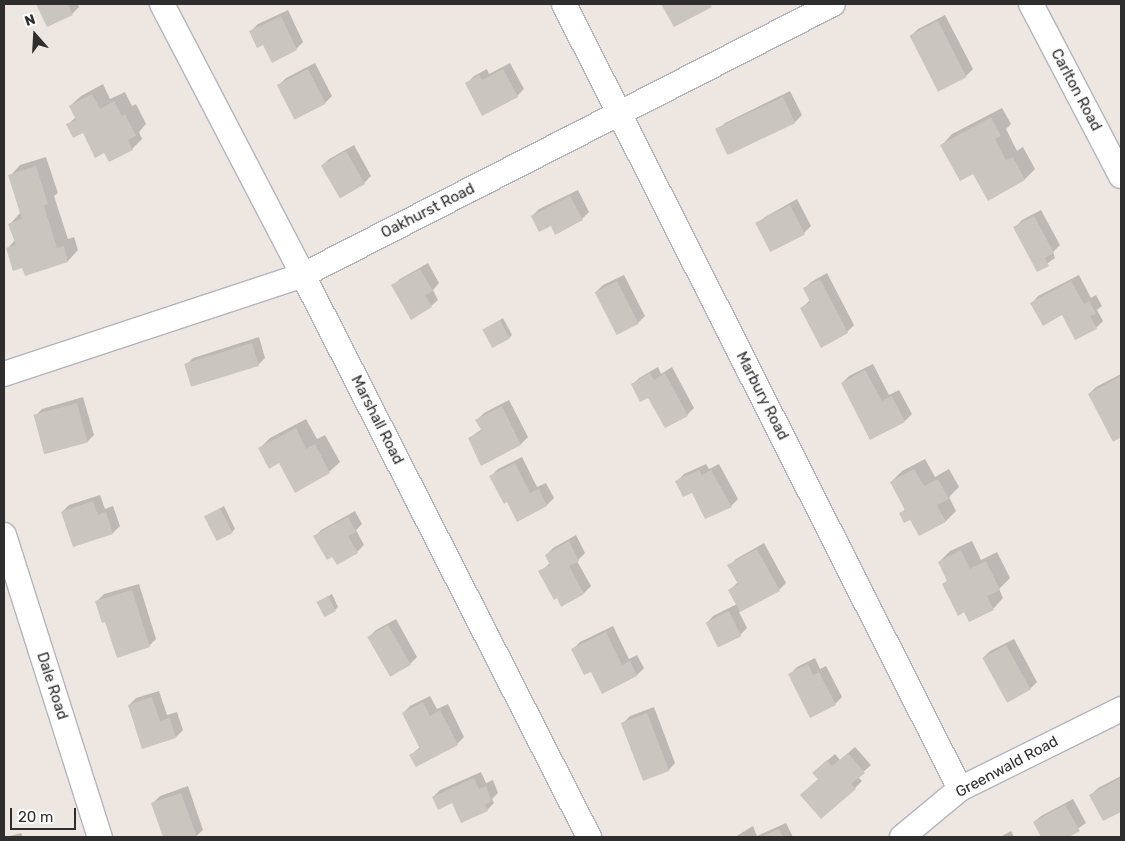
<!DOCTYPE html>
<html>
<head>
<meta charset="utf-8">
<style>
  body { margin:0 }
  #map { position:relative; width:1125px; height:841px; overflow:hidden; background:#eee7e1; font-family:Rubik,sans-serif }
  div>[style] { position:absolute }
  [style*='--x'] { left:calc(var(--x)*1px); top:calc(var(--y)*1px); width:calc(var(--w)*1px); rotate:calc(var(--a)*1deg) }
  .shadow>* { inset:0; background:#0003 }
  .building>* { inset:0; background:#cac5bf; transform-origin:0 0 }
  .roads { filter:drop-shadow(1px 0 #b1b5bd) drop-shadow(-1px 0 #b1b5bd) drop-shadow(0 1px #b1b5bd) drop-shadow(0 -1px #b1b5bd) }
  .minor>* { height:24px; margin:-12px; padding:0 12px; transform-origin:12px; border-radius:12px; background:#fff }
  span { translate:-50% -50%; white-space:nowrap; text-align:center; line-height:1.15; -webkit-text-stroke:4px #fff; paint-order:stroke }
  .street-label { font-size:15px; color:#2e2e2e }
  .frame { position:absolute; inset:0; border:5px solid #2e2e2e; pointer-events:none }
  .north { position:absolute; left:10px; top:10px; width:50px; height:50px; -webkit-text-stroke:4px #fff; paint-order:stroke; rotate:341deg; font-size:14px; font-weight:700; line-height:20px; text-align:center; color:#2e2e2e }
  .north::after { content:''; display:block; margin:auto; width:18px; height:22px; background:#2e2e2e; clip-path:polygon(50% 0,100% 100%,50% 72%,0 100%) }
  .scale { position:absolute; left:10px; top:808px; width:66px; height:22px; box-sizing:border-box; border:2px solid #2e2e2e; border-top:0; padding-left:6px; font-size:15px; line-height:18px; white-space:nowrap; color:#2e2e2e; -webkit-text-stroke:4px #fff; paint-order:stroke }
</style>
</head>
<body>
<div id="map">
  <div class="shadow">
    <i style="clip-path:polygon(37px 4px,78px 4px,79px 7px,72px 14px,48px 26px)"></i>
    <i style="clip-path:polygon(663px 4px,713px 4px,674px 25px)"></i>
    <i style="clip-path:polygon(288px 10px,303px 42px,296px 49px,251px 31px,258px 24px)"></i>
    <i style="clip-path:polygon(945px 15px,973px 69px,966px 76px,911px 36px,918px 29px)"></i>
    <i style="clip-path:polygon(315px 63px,332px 96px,325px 103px,279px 85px,286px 78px)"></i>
    <i style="clip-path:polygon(510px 63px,524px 89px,517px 96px,467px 83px,474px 76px,487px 69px,489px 74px)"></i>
    <i style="clip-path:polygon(103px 84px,110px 99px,125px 92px,132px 106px,136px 104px,146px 124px,139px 132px,142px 139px,132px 149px,105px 151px,83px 131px,67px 125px,76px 117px,70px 106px,81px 96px)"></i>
    <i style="clip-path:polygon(790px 91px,802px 115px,795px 122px,730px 154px,718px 130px,725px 123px)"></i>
    <i style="clip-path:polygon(1002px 108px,1011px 124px,1006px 129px,1017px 151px,1023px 147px,1035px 169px,1025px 179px,988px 199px,974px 172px,942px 145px,952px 134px)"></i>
    <i style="clip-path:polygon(354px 145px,371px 176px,364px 183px,340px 197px,322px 166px,329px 159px)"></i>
    <i style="clip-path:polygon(46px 157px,58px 193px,54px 196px,68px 239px,74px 237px,78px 250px,68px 261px,25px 274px,23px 266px,7px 249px,15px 240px,10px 224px,20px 213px,10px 176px,20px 165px)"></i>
    <i style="clip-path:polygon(578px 190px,589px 212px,582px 219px,556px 233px,551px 224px,532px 216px,539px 209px)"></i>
    <i style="clip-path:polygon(797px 199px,811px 226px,804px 233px,758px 224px,765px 217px)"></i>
    <i style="clip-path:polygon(1041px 210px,1060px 245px,1053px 252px,1055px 258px,1038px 270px,1015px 227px,1022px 220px)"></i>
    <i style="clip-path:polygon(428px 263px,439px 283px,433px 290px,438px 300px,431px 306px,393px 286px,400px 279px)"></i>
    <i style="clip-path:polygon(827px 273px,854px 325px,847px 332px,802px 308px,810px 300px,804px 289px,811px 282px)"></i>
    <i style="clip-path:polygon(624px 275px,645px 316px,638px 323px,596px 292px,603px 285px)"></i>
    <i style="clip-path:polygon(1079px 275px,1091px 298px,1096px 295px,1102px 306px,1097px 310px,1103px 321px,1096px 328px,1032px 303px,1038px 296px)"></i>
    <i style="clip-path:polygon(503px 318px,512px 335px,509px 338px,484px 330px)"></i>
    <i style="clip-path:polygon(259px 337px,265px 358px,258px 365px,186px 365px,193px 358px)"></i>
    <i style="clip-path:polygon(873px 364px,889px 395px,899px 390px,912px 414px,905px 421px,842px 383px,849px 376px)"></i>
    <i style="clip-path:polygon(658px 367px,661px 374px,672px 367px,694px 408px,687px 415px,649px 396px,632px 385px,639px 378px)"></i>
    <i style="clip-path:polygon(1121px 374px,1121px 436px,1113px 440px,1089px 394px,1096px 387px)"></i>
    <i style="clip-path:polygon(83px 397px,94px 435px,87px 442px,35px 416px,42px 409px)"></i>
    <i style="clip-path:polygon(509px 400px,528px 437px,521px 444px,482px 464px,469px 438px,482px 429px,477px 420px,484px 413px)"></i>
    <i style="clip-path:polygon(306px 419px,317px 439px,325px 435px,340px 462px,329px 472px,280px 462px,259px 449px,270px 438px)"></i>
    <i style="clip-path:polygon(522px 457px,537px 487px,546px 483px,554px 498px,547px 505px,508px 501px,491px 476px,498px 469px)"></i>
    <i style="clip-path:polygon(925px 459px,935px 477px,949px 469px,959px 487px,949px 497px,956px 511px,946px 521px,920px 535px,911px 518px,901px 514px,905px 509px,891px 482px,902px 471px)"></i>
    <i style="clip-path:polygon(706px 464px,709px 469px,719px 464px,738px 499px,731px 506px,677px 481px,684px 474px)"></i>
    <i style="clip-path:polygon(100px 495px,105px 509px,113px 506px,120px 526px,113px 533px,74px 546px,62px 512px,69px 505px)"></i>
    <i style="clip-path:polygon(224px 506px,235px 529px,232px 532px,205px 517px)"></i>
    <i style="clip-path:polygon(355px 511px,362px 524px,356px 530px,364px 545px,357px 552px,315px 537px,321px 530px)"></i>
    <i style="clip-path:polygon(576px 535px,585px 553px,577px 561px,591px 586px,584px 593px,562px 605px,540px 572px,551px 562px,546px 555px,553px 548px)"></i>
    <i style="clip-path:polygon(972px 541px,981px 560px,997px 552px,1010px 578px,999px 589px,1003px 598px,993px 609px,965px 611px,944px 584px,948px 579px,939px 562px,950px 551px)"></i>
    <i style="clip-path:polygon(764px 543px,786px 583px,779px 590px,739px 612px,747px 628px,740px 635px,707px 623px,713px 616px,737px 604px,730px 590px,738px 582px,729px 566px,736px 559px)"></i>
    <i style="clip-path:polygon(139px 584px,156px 639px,149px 646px,106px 620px,97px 601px,104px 594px)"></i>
    <i style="clip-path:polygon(332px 594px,338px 607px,335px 610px,319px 602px)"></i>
    <i style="clip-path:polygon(396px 619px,417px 657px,410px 664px,369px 637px,376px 630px)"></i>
    <i style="clip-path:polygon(613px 626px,629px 659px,637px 655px,644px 668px,637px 675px,603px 692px,592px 670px,573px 649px,580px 642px)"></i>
    <i style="clip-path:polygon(1014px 639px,1037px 682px,1030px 689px,983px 658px,990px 651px)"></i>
    <i style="clip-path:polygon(815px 658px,820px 669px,826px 666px,842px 697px,835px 704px,790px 674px,797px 667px)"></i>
    <i style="clip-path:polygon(159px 691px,167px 715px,177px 712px,183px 730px,176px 737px,129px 705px,136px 698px)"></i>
    <i style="clip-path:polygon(430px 696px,437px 709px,448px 704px,464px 737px,457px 744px,411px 755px,420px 747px,403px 713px,410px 706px)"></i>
    <i style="clip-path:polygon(654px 707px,675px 763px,669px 770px,623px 723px,630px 716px)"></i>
    <i style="clip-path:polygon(855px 747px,871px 765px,858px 777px,862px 781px,855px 788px,821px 766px,835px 754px,840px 760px)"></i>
    <i style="clip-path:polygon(481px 772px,486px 783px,493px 780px,498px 793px,492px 799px,494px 803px,487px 810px,433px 797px,440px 790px)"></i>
    <i style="clip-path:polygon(1121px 776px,1121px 810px,1104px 819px,1091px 795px,1098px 788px)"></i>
    <i style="clip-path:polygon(188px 786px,203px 830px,195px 837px,164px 837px,153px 803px,160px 796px)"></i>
    <i style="clip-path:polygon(1073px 799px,1086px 823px,1066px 837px,1042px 837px,1034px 822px,1041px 816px)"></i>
    <i style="clip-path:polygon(786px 823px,793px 837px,735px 837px,753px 826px,757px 836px)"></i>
    <i style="clip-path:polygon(1011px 831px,1014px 837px,1000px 837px)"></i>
    <i style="clip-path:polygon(21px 833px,23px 837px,6px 837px)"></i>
  </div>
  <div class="building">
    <i style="clip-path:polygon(36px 4px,68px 4px,73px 15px,47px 27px)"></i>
    <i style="clip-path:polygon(661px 4px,710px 4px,712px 7px,674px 27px)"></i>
    <i style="clip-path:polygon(281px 16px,297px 50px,272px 63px,263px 45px,257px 48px,249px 31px)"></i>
    <i style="left:938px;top:21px;width:63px;height:32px;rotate:63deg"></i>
    <i style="left:308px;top:69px;width:39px;height:35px;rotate:63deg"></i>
    <i style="clip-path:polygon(503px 69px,518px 97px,482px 116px,465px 83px,479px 75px,482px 80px)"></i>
    <i style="clip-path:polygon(92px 94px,100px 109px,114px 101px,122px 116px,125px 114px,136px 136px,128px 140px,133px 150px,109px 162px,104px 153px,95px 158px,83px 133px,73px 138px,66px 124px,76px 120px,69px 106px)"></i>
    <i style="left:783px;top:97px;width:29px;height:75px;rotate:65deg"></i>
    <i style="clip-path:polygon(991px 117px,1001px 136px,995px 139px,1006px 160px,1013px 157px,1025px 180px,988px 201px,973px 174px,960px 181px,940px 145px)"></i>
    <i style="left:346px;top:151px;width:38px;height:29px;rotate:60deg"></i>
    <i style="clip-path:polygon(36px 166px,48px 204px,44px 206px,57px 248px,64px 246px,68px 262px,25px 276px,22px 268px,13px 271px,6px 248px,16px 245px,8px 224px,22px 219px,8px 175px)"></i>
    <i style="clip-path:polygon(570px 196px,583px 220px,555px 235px,551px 226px,539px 232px,531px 216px)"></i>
    <i style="left:790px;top:205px;width:33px;height:39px;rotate:63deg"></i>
    <i style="clip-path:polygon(1034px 216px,1054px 253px,1045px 258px,1049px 266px,1037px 272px,1013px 227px)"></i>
    <i style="clip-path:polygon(420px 269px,433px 291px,425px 295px,432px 307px,411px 320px,391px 285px)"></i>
    <i style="clip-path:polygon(820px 279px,848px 333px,821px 348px,800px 308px,810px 302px,803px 288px)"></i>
    <i style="left:617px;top:281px;width:48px;height:25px;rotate:63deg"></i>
    <i style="clip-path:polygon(1071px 281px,1084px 304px,1089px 301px,1096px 314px,1090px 316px,1097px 329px,1075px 340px,1062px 315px,1043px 326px,1030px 303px)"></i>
    <i style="left:500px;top:320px;width:21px;height:20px;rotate:62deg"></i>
    <i style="left:252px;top:343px;width:24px;height:71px;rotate:73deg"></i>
    <i style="clip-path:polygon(865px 370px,882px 401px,892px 396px,905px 422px,870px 440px,841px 383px)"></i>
    <i style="clip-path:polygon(650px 373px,654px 380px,665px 373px,688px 416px,665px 428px,648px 398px,640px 402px,631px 384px)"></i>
    <i style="clip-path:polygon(1121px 376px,1121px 437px,1113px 442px,1088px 394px)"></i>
    <i style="left:77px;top:403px;width:41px;height:45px;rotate:75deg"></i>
    <i style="clip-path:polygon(502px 406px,521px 445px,481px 466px,468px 438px,482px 431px,475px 420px)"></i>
    <i style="clip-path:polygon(296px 428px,306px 449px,315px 444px,330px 473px,295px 493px,279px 463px,269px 469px,258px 448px)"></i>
    <i style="clip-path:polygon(515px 463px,530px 493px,539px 489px,547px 506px,517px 522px,507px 502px,504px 504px,489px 476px)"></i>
    <i style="clip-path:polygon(914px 469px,924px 486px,938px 479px,949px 499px,937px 505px,946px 522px,919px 536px,910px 520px,904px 523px,899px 513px,905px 510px,890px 482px)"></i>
    <i style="clip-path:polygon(699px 470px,702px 475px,711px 470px,732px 507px,705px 519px,692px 493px,683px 497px,675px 481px)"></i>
    <i style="clip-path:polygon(93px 501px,98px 515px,106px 512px,113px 534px,73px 547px,61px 512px)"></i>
    <i style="left:220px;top:508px;width:28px;height:18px;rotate:63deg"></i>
    <i style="clip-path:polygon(348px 517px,356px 532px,348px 536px,358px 553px,337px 565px,332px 557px,327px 560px,313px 536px)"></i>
    <i style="clip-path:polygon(569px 541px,579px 561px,569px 566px,584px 594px,561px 607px,557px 598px,554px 600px,538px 571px,550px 565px,545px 555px)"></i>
    <i style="clip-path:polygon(757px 549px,780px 591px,740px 612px,728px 590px,738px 584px,727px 565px)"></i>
    <i style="clip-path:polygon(961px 550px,970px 569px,986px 561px,1000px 590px,987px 596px,994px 610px,969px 622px,964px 612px,958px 616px,942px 584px,947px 581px,938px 562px)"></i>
    <i style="clip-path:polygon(132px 590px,150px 647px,117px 658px,105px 622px,102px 623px,95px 601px)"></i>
    <i style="left:328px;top:596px;width:17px;height:13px;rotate:62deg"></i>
    <i style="left:729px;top:611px;width:28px;height:26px;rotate:64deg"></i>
    <i style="left:388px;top:625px;width:46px;height:24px;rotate:60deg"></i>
    <i style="clip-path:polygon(606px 632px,622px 665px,630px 661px,637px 676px,602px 694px,591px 672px,584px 675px,571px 649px)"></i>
    <i style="left:1006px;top:645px;width:51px;height:27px;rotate:61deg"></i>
    <i style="clip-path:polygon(808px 664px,813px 675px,819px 672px,836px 705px,810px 718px,788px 674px)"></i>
    <i style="clip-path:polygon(152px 697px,160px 721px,170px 718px,176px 738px,142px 749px,128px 705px)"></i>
    <i style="clip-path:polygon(423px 702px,430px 716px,440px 710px,458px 745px,416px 767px,409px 755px,420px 749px,402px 713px)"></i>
    <i style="left:647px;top:713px;width:62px;height:28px;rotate:69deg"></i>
    <i style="clip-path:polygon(848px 753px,865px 773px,851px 784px,856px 789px,821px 819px,800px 795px,818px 779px,812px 773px,827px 760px,832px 766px)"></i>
    <i style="clip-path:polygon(474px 778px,479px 789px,486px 786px,492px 801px,485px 805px,488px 811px,461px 823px,452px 803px,438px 810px,432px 797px)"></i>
    <i style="clip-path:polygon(1121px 778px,1121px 812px,1103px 821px,1089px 795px)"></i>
    <i style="clip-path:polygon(181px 793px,197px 837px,163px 837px,151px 803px)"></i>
    <i style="clip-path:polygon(1065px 805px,1080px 831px,1069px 837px,1041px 837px,1033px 822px)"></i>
    <i style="clip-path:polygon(779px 829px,783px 837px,760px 837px)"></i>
  </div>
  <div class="roads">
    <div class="minor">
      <i style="--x:162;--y:4;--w:305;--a:62.5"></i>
      <i style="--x:303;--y:275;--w:631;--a:63.03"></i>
      <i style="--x:564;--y:4;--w:879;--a:63.23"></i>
      <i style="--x:1031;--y:4;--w:194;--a:62.4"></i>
      <i style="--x:4;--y:374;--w:315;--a:-18.3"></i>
      <i style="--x:303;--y:275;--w:595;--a:-27.08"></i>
      <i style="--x:4;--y:535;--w:317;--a:72.4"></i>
      <i style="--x:902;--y:837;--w:75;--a:-39.6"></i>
      <i style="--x:960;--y:789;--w:180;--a:-26.4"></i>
    </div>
  </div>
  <div class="street-label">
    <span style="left:1076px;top:90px;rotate:62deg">Carlton Road</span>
    <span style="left:428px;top:211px;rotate:-27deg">Oakhurst Road</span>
    <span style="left:762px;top:396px;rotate:63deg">Marbury Road</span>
    <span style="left:377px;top:420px;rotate:63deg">Marshall Road</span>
    <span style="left:52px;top:686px;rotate:72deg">Dale Road</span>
    <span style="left:1007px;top:767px;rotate:-28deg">Greenwald Road</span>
  </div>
  <div class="frame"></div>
  <div class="north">N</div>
  <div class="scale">20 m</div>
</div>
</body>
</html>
